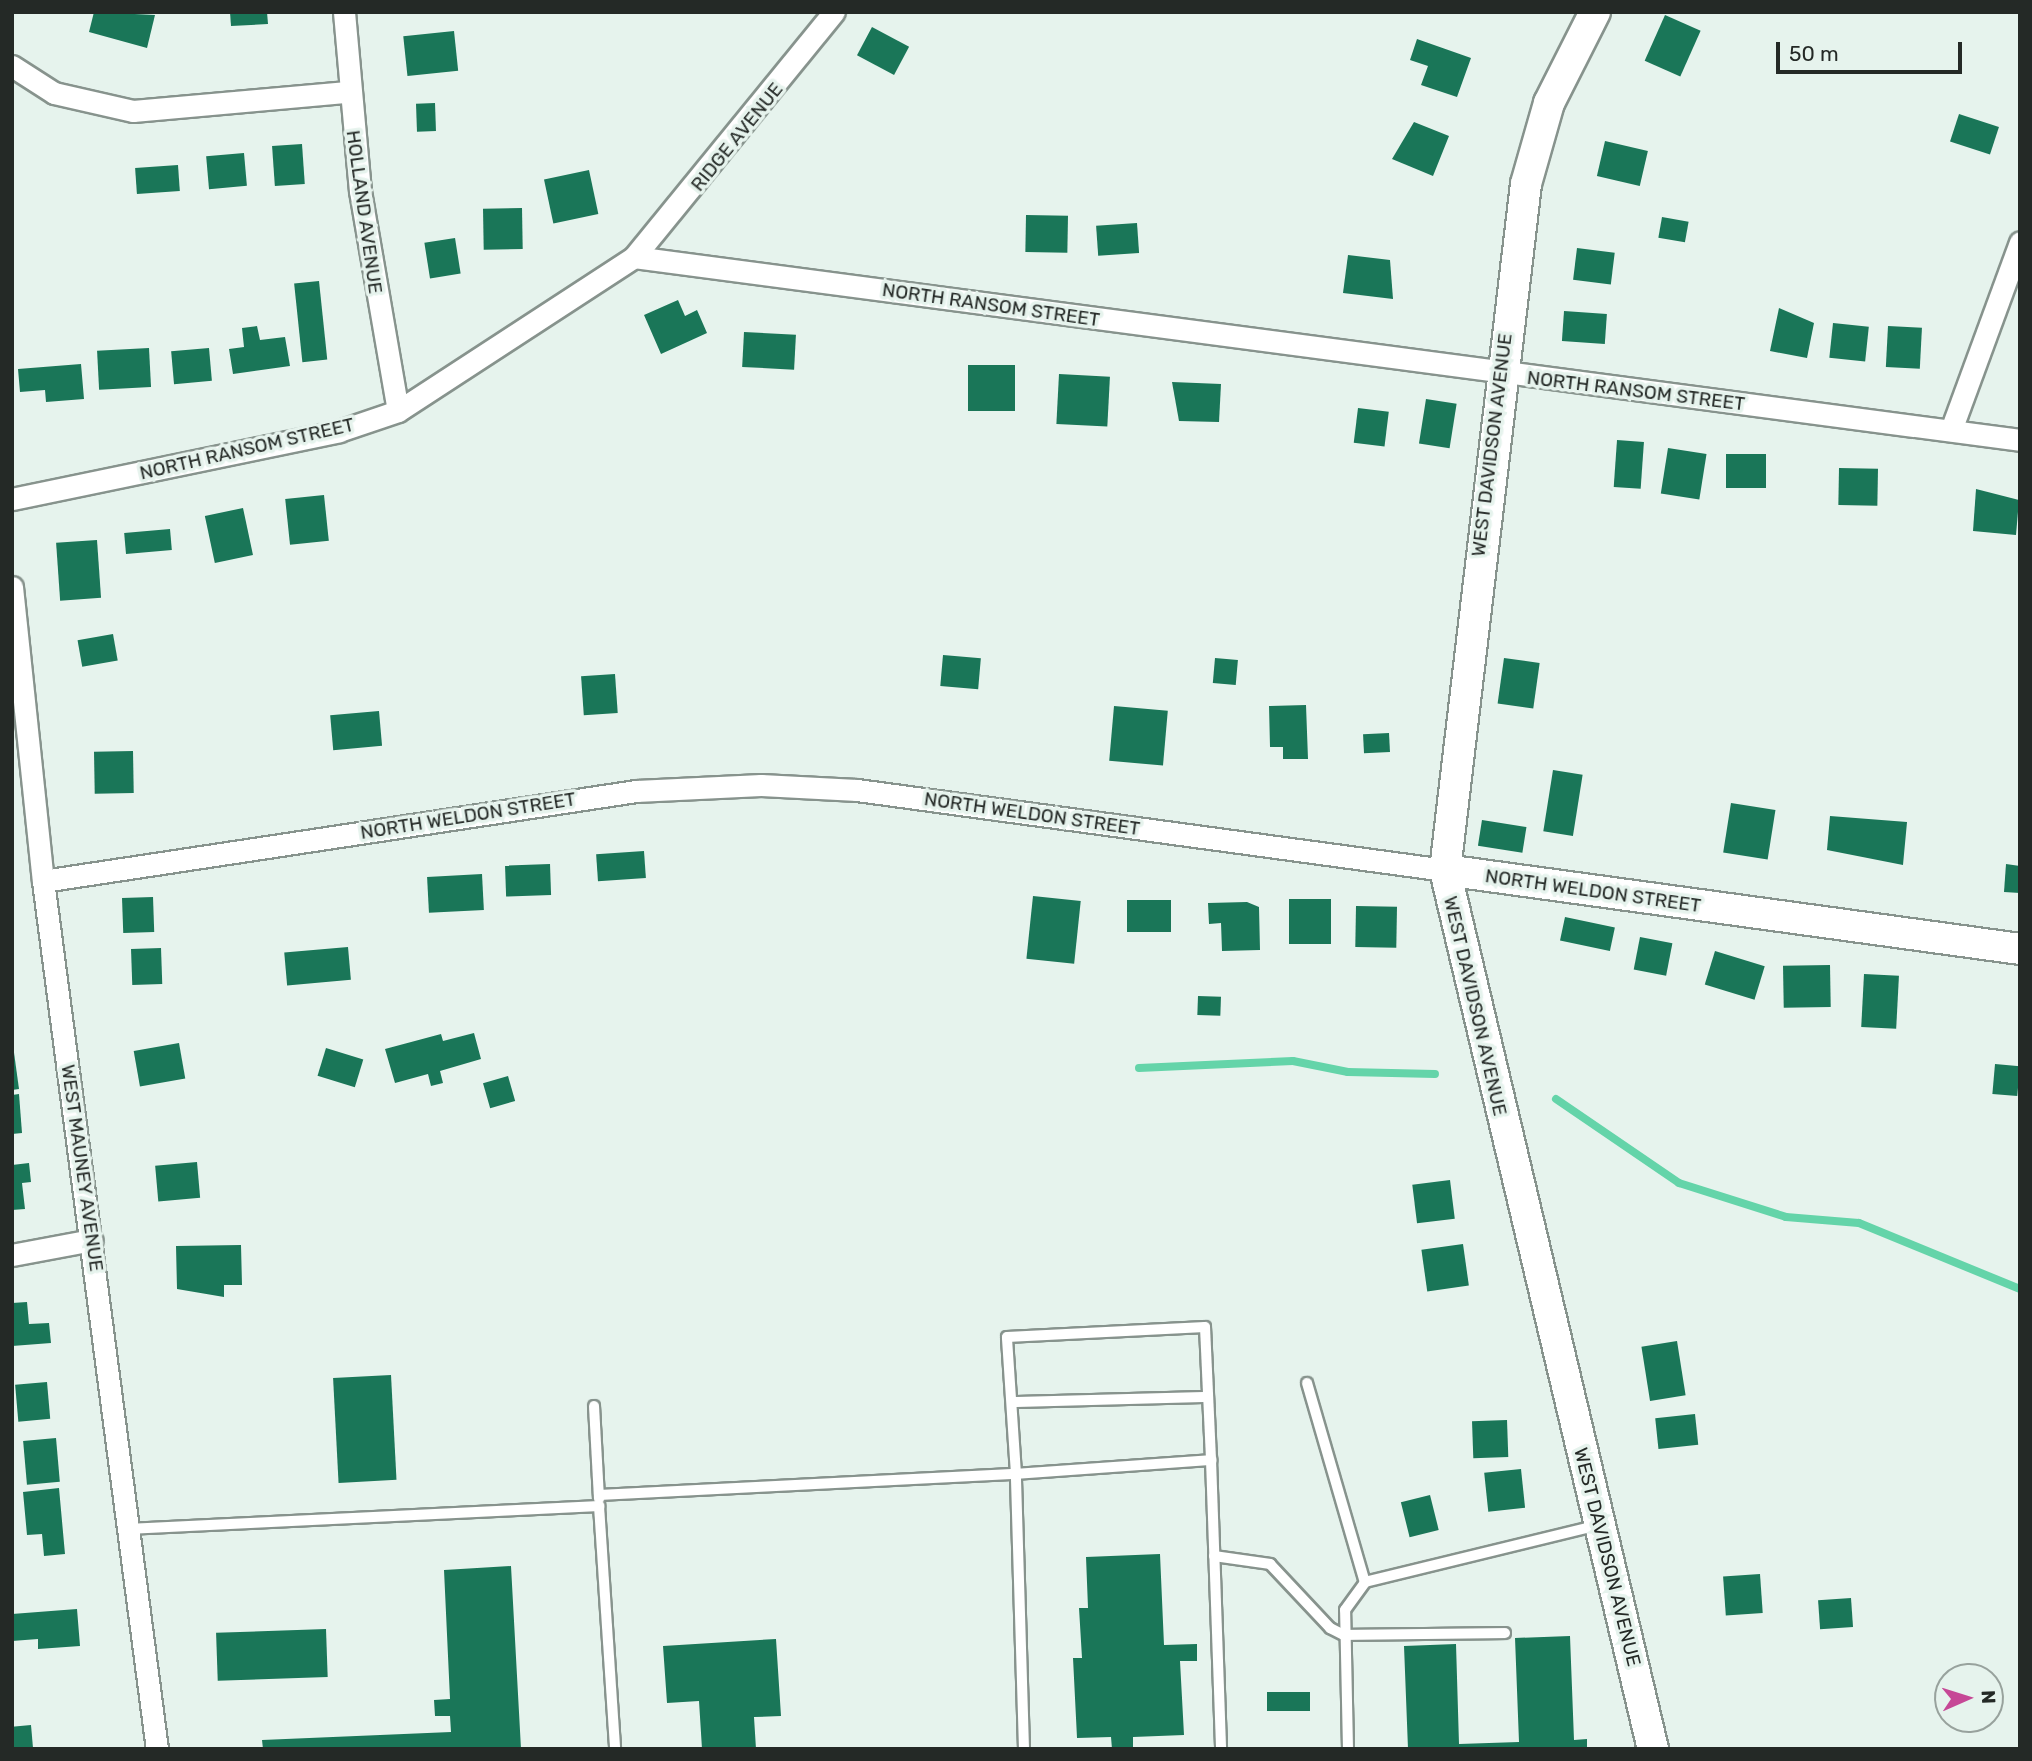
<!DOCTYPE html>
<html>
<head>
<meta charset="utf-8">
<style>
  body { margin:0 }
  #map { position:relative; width:2032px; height:1761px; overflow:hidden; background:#e6f3ed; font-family:Rubik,sans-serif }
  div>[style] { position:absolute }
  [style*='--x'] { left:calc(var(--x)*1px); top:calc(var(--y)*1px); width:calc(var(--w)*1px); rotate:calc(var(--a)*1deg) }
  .stream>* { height:8px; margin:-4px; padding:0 4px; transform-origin:4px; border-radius:4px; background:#64d4a9 }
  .building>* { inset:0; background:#1a7658; transform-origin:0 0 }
  .roads { filter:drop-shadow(2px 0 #87938d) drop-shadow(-2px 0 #87938d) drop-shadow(0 2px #87938d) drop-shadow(0 -2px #87938d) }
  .lane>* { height:10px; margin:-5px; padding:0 5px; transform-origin:5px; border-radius:5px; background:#fff }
  .street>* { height:21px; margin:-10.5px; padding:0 10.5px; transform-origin:10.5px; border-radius:10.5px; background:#fff }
  .secondary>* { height:30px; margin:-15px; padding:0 15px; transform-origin:15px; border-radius:15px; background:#fff }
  span { translate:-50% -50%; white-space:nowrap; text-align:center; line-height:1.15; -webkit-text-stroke:7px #e6f3ed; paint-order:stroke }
  .street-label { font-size:19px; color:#242926 }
  .frame { position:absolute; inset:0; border:14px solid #242926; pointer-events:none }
  .north { position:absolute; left:1934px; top:1663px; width:70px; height:70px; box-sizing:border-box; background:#e6f3ed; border:2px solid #98a29d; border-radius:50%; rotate:87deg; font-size:19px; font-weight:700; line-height:28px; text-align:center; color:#242926 }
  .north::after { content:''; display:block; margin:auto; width:24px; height:32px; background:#c64896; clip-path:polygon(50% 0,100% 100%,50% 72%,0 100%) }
  .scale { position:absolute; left:1776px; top:42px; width:186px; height:32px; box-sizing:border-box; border:4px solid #242926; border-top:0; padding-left:9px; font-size:21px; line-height:24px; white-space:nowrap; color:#242926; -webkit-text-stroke:5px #e6f3ed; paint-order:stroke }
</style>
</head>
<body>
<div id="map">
  <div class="stream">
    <i style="--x:1139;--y:1068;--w:154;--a:-2.6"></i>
    <i style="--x:1293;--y:1061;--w:56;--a:11.3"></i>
    <i style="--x:1348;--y:1072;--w:87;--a:1.3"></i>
    <i style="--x:1556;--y:1099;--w:149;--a:34.3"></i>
    <i style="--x:1679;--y:1183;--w:112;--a:17.6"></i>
    <i style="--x:1786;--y:1217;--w:73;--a:4.7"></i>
    <i style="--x:1859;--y:1223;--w:174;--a:22.3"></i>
  </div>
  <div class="building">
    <i style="clip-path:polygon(94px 12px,155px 15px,147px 48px,89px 32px)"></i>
    <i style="clip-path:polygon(230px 12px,267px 12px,268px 24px,231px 26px)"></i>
    <i style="left:1665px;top:15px;width:39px;height:50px;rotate:24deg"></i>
    <i style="left:872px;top:27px;width:42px;height:32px;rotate:28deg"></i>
    <i style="left:454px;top:31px;width:40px;height:51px;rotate:84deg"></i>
    <i style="clip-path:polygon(1417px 39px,1471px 58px,1457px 97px,1421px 85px,1428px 66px,1410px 60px)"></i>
    <i style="left:435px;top:103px;width:28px;height:19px;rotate:88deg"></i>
    <i style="left:1959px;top:114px;width:42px;height:29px;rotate:18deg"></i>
    <i style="clip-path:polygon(1414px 122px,1449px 136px,1433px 176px,1392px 159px)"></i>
    <i style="left:1605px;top:141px;width:44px;height:36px;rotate:13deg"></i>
    <i style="left:302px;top:144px;width:40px;height:30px;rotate:86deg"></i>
    <i style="left:244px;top:153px;width:33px;height:38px;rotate:85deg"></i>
    <i style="left:178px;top:165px;width:26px;height:43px;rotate:86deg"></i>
    <i style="left:589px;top:170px;width:45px;height:46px;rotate:78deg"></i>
    <i style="left:522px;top:208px;width:41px;height:39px;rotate:89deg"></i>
    <i style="left:1026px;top:215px;width:42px;height:37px;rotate:1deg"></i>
    <i style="left:1662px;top:217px;width:27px;height:21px;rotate:10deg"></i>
    <i style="left:1137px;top:223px;width:30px;height:41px;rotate:86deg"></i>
    <i style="left:455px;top:238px;width:36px;height:31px;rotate:81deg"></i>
    <i style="left:1577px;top:248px;width:38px;height:32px;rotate:7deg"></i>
    <i style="clip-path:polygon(1348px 255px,1390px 260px,1393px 299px,1343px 293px)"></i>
    <i style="left:319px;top:281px;width:79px;height:25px;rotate:84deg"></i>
    <i style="clip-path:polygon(678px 300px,685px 316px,697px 310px,707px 333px,661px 354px,644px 315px)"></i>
    <i style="clip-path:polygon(1779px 308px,1814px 323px,1807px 358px,1770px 351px)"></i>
    <i style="left:1564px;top:311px;width:43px;height:30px;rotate:4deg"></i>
    <i style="left:1833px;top:323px;width:36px;height:35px;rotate:6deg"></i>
    <i style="clip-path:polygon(257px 326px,260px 340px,285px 337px,290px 366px,233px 374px,229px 349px,244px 347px,242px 328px)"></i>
    <i style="left:1888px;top:326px;width:34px;height:41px;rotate:3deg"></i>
    <i style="left:744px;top:332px;width:52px;height:35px;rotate:3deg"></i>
    <i style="left:149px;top:348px;width:39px;height:52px;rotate:87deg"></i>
    <i style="left:209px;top:348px;width:33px;height:38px;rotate:85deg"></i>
    <i style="clip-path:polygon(81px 364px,84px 399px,46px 402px,45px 390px,20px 392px,18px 369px)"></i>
    <i style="left:968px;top:365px;width:47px;height:46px"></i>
    <i style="left:1059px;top:374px;width:51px;height:50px;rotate:3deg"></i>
    <i style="clip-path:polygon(1172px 382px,1221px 384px,1219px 422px,1179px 421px)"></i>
    <i style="left:1426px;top:399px;width:31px;height:45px;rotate:9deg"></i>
    <i style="left:1358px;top:408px;width:31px;height:35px;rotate:7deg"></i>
    <i style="left:1617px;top:440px;width:27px;height:47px;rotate:4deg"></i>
    <i style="left:1668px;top:448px;width:39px;height:46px;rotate:9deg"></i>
    <i style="left:1726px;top:454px;width:40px;height:34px"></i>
    <i style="left:1839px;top:468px;width:39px;height:37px;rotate:1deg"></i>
    <i style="clip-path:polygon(1976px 489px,2019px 500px,2016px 535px,1973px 531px)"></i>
    <i style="left:324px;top:495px;width:46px;height:39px;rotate:84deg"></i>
    <i style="left:243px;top:508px;width:48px;height:39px;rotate:78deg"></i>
    <i style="left:170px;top:529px;width:21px;height:46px;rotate:85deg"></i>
    <i style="left:97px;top:540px;width:58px;height:41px;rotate:86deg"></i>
    <i style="left:113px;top:634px;width:27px;height:36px;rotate:80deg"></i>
    <i style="left:943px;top:655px;width:38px;height:31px;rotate:5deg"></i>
    <i style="left:1215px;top:658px;width:23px;height:25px;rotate:5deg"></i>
    <i style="left:1504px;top:658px;width:36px;height:46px;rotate:8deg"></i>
    <i style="left:615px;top:674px;width:39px;height:34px;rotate:86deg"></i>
    <i style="clip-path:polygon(1306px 705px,1308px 759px,1283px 759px,1283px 747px,1270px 747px,1269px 706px)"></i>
    <i style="left:1114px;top:706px;width:54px;height:55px;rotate:5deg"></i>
    <i style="left:379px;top:711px;width:35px;height:49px;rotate:85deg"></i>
    <i style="left:1389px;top:733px;width:19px;height:26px;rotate:87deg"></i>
    <i style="left:133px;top:751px;width:42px;height:39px;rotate:89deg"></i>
    <i style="left:1553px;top:770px;width:30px;height:62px;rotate:9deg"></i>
    <i style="left:1731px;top:803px;width:45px;height:50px;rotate:9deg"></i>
    <i style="clip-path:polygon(1830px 816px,1907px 822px,1903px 865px,1827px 850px)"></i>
    <i style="left:1482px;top:820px;width:45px;height:26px;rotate:9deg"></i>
    <i style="left:644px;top:851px;width:27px;height:48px;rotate:86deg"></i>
    <i style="left:550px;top:864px;width:31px;height:45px;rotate:88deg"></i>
    <i style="clip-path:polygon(2006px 864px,2020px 866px,2020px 893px,2004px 892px)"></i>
    <i style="left:482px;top:874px;width:36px;height:55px;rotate:87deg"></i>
    <i style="left:1033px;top:896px;width:48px;height:63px;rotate:6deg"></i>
    <i style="left:153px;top:897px;width:35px;height:31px;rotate:88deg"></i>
    <i style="left:1289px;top:899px;width:42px;height:45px"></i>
    <i style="left:1127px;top:900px;width:44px;height:32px"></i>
    <i style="clip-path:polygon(1247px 902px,1259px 907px,1260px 950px,1222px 951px,1221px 923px,1209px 924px,1208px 903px)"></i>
    <i style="left:1356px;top:906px;width:41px;height:41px;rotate:1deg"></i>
    <i style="left:1565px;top:917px;width:51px;height:24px;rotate:12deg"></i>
    <i style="left:1640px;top:937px;width:33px;height:33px;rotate:11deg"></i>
    <i style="left:348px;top:947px;width:33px;height:64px;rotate:85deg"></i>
    <i style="left:161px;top:948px;width:36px;height:30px;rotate:88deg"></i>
    <i style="left:1715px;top:951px;width:52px;height:35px;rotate:17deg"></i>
    <i style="left:1830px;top:965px;width:42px;height:47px;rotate:89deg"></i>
    <i style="left:1864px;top:974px;width:35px;height:53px;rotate:3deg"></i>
    <i style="left:1198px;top:996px;width:23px;height:19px;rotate:2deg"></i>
    <i style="clip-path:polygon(474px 1033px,481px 1059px,440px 1071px,443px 1083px,431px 1086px,428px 1074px,395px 1083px,385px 1049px,441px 1034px,443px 1041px)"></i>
    <i style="clip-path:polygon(12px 1038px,19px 1089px,12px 1090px)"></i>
    <i style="left:179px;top:1043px;width:36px;height:46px;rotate:80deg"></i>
    <i style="left:326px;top:1048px;width:39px;height:29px;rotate:17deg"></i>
    <i style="left:1995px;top:1064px;width:25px;height:30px;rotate:5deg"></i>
    <i style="left:508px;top:1076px;width:26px;height:26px;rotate:74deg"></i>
    <i style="clip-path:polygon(19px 1094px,22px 1133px,12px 1134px,12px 1095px)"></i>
    <i style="left:197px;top:1162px;width:36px;height:42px;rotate:85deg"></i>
    <i style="clip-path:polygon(29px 1163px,31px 1182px,22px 1183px,25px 1209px,12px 1210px,12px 1165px)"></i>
    <i style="left:1450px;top:1180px;width:39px;height:38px;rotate:83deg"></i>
    <i style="left:1463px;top:1244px;width:42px;height:42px;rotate:82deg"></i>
    <i style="clip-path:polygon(241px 1245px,242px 1285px,224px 1285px,224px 1297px,177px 1289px,176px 1246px)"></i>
    <i style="clip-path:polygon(27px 1302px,29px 1324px,49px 1323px,51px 1343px,12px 1346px,12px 1303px)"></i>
    <i style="left:1677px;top:1341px;width:55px;height:36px;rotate:81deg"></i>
    <i style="left:391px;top:1375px;width:105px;height:58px;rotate:87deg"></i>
    <i style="left:47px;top:1382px;width:37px;height:32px;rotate:85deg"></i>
    <i style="left:1695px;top:1414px;width:31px;height:40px;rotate:84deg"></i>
    <i style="left:1507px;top:1420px;width:37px;height:35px;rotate:88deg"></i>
    <i style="left:56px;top:1438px;width:44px;height:33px;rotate:85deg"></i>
    <i style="left:1521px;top:1469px;width:39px;height:37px;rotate:84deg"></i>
    <i style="clip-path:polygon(59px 1488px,65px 1554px,44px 1556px,42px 1534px,27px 1535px,23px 1492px)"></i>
    <i style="left:1430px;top:1495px;width:36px;height:30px;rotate:76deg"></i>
    <i style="clip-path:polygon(1160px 1554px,1164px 1645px,1197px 1644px,1197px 1661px,1180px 1661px,1184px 1735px,1133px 1737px,1133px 1749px,1112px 1749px,1111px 1737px,1077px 1738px,1073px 1658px,1082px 1658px,1079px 1608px,1088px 1608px,1086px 1557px)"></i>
    <i style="clip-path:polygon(511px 1566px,521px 1749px,263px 1749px,262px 1740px,451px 1732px,450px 1716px,435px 1716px,434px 1700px,450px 1699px,444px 1570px)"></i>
    <i style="left:1760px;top:1574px;width:39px;height:37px;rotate:86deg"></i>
    <i style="left:1851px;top:1598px;width:29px;height:33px;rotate:86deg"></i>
    <i style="clip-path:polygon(77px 1609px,80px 1646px,38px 1649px,38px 1639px,12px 1641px,12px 1614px)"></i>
    <i style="left:326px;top:1629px;width:48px;height:110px;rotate:88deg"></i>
    <i style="clip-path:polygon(1570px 1636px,1574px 1740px,1587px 1739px,1587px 1749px,1408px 1749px,1404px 1646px,1456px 1644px,1459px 1744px,1519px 1742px,1515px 1638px)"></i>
    <i style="clip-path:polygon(776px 1639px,781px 1716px,754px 1717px,756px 1749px,702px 1749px,699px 1701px,667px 1703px,663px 1646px)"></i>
    <i style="left:1310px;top:1692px;width:19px;height:43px;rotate:90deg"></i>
    <i style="left:31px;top:1725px;width:23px;height:19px;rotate:85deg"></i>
  </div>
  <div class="roads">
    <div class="lane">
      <i style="--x:1307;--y:1383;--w:207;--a:73.8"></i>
      <i style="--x:1012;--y:1402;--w:196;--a:-1.5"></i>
      <i style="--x:594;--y:1406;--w:93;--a:86.9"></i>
      <i style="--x:599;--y:1495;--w:418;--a:-2.9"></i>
      <i style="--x:1016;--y:1474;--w:137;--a:-93.8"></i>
      <i style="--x:1007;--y:1337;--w:198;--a:-2.9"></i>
      <i style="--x:1205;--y:1327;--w:133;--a:87.4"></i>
      <i style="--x:127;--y:1529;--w:473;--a:-2.8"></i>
      <i style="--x:599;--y:1506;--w:244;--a:86.2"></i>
      <i style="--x:1214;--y:1556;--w:57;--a:8.1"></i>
      <i style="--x:1270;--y:1564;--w:88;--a:46.8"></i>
      <i style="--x:1330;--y:1628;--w:16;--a:27"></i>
      <i style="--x:1344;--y:1635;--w:161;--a:-0.7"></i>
      <i style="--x:1024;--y:1749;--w:275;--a:-91.7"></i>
      <i style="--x:1016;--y:1474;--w:196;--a:-4.1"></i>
      <i style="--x:1211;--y:1460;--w:289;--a:88"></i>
      <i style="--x:1348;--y:1749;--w:139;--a:-91.2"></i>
      <i style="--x:1345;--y:1610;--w:34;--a:-54"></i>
      <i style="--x:1365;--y:1582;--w:241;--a:-13.7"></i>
    </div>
    <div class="street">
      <i style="--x:344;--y:12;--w:180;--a:84.9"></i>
      <i style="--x:360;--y:191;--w:223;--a:80.2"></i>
      <i style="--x:12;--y:66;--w:50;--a:32.7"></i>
      <i style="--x:54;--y:93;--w:81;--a:12.8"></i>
      <i style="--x:133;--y:111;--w:215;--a:-5.1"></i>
      <i style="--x:634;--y:257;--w:316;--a:-50.8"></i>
      <i style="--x:1951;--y:430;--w:200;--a:-69.8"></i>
      <i style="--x:12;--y:499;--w:334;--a:-11.7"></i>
      <i style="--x:339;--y:431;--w:62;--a:-18.7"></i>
      <i style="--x:398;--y:411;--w:282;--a:-33.1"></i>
      <i style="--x:634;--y:257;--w:1398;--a:7.52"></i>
      <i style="--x:12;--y:587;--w:296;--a:84"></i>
      <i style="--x:43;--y:881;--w:875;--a:82.52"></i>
      <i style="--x:43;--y:881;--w:600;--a:-8.63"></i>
      <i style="--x:636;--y:791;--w:125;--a:-2.7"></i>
      <i style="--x:761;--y:785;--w:96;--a:3"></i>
      <i style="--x:857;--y:790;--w:593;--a:7.75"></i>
      <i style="--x:12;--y:1255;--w:81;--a:-10.6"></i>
    </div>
    <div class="secondary">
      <i style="--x:1595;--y:12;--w:102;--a:116.8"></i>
      <i style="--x:1549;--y:103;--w:84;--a:105.9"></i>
      <i style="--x:1526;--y:184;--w:691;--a:96.73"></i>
      <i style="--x:1445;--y:870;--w:903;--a:76.69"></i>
      <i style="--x:1445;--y:870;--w:580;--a:7.82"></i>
    </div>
  </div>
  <div class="street-label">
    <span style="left:737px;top:137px;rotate:-51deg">RIDGE AVENUE</span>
    <span style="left:364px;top:212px;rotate:82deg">HOLLAND AVENUE</span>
    <span style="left:991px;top:305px;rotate:8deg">NORTH RANSOM STREET</span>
    <span style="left:1636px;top:391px;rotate:7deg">NORTH RANSOM STREET</span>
    <span style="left:1492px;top:445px;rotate:-83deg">WEST DAVIDSON AVENUE</span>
    <span style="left:247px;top:449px;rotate:-13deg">NORTH RANSOM STREET</span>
    <span style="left:1032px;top:814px;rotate:8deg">NORTH WELDON STREET</span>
    <span style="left:468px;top:816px;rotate:-9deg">NORTH WELDON STREET</span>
    <span style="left:1593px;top:891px;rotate:8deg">NORTH WELDON STREET</span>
    <span style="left:1475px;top:1006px;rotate:77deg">WEST DAVIDSON AVENUE</span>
    <span style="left:82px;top:1168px;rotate:82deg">WEST MAUNEY AVENUE</span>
    <span style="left:1607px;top:1557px;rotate:76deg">WEST DAVIDSON AVENUE</span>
  </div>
  <div class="frame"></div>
  <div class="north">N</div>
  <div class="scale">50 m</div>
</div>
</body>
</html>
